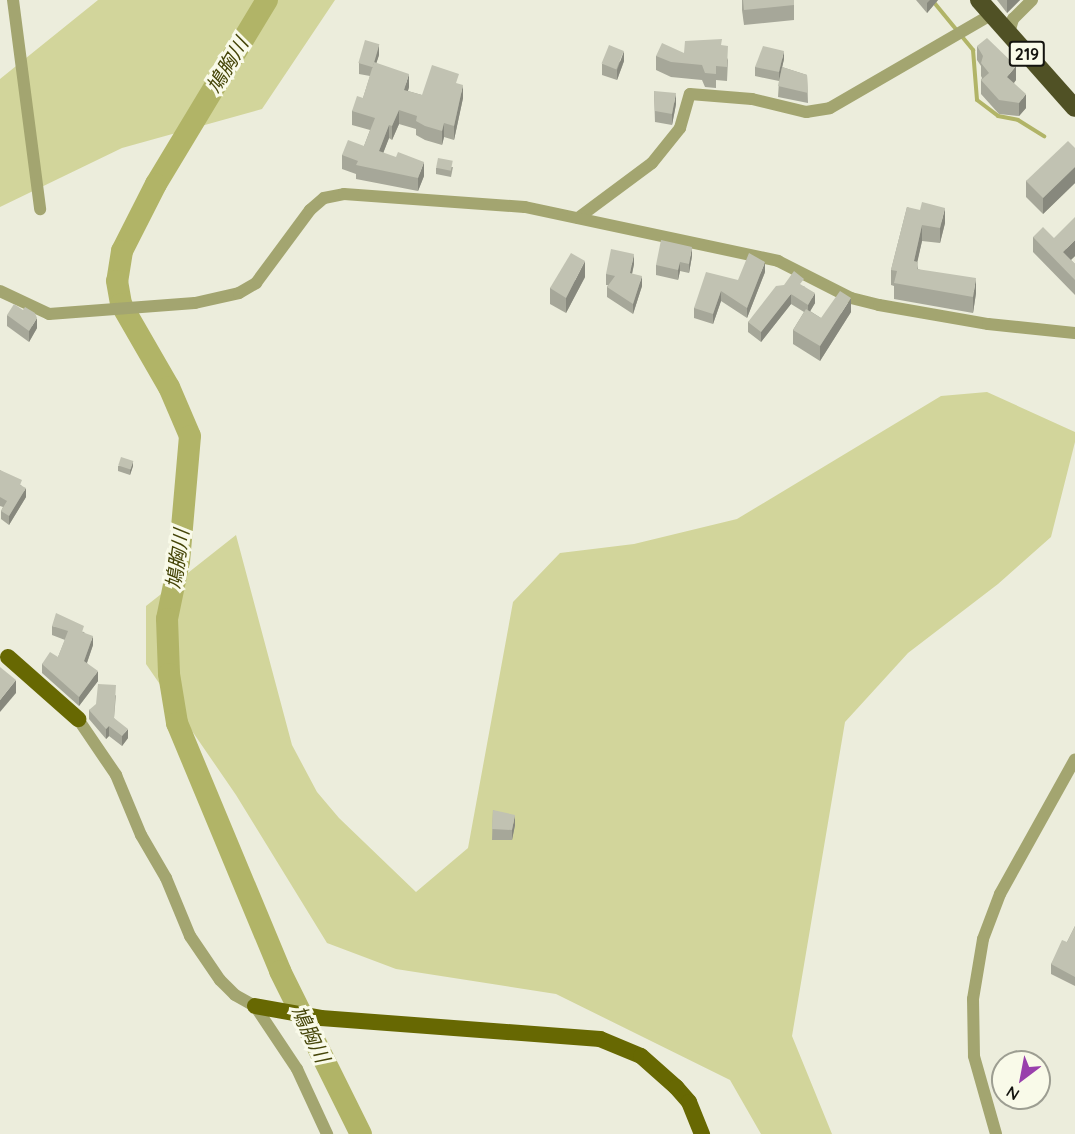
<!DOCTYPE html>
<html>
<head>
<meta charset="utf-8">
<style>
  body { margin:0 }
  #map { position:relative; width:1075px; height:1134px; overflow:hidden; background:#eceddc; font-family:Quicksand,"Noto Sans JP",sans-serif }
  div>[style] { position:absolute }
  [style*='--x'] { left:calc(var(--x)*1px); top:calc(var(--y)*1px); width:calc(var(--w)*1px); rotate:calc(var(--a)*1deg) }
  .green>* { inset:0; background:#d2d59b }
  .stream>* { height:4px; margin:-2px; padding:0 2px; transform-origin:2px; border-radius:2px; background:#b1b467 }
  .river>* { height:22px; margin:-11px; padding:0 11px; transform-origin:11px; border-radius:11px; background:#b1b467 }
  .minor>* { height:12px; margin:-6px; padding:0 6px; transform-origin:6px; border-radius:6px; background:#a3a570 }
  .major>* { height:16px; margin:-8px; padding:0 8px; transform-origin:8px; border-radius:8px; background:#676802 }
  .highway>* { height:18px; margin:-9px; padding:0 9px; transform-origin:9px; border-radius:9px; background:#505125 }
  .wall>* { inset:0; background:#a6a799 }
  .shaded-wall>* { inset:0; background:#87887d }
  .building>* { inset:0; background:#c1c2b2; transform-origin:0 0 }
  span { translate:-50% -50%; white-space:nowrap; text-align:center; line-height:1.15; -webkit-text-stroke:6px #f9fae9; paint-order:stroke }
  .shield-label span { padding:2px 4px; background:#f9fae9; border:2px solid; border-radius:4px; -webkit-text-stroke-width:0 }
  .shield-label { font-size:16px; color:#14140f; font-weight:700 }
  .water-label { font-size:20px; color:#454508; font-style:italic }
  .north { position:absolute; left:991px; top:1050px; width:60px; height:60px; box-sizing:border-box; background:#f9fae9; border:2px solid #9d9e92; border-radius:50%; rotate:212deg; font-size:16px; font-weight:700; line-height:24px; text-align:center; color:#14140f }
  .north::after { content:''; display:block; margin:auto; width:21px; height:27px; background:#9940ac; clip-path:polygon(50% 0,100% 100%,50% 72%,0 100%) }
</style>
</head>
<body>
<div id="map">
  <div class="green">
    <i style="clip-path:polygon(98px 0,335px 0,262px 109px,122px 148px,0 207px,0 79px)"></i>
    <i style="clip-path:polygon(987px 392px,1075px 432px,1075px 442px,1051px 537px,998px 584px,908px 653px,845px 722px,792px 1036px,832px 1134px,761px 1134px,730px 1080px,556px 994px,396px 969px,327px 943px,236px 795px,146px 664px,146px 606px,236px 535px,292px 745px,317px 792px,339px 818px,416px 892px,468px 848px,513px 602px,560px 553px,634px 544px,737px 519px,941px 396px)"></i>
  </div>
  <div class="stream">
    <i style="--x:932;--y:0;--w:65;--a:50.6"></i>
    <i style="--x:973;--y:50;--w:50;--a:85.4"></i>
    <i style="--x:977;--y:100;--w:26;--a:37"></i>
    <i style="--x:998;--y:116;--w:20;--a:11"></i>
    <i style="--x:1018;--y:120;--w:31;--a:32"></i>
  </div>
  <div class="river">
    <i style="--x:267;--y:0;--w:215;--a:121.1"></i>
    <i style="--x:156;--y:184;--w:75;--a:116.9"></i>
    <i style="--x:122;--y:251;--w:30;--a:99"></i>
    <i style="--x:117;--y:281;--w:23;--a:80"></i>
    <i style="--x:121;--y:304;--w:96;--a:60"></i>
    <i style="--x:169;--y:387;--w:53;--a:66.8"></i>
    <i style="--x:190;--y:436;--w:125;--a:95"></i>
    <i style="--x:179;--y:561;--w:59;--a:101.7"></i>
    <i style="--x:167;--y:619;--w:55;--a:87.9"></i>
    <i style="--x:169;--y:674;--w:50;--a:80.7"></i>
    <i style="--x:177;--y:723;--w:269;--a:67.4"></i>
    <i style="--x:280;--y:971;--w:182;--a:63.6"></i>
  </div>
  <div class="minor">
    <i style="--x:13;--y:0;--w:211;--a:82.6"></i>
    <i style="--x:1009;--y:33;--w:15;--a:-74"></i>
    <i style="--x:1013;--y:19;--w:27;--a:-45"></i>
    <i style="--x:578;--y:218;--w:92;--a:-36.6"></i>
    <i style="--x:652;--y:163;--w:45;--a:-51.3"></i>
    <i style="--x:680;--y:128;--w:35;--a:-74"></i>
    <i style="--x:690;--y:94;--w:62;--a:4.6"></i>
    <i style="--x:752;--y:99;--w:56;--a:13.5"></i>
    <i style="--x:806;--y:112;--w:24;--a:-9"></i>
    <i style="--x:830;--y:108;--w:187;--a:-30.1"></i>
    <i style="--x:0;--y:291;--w:54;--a:25.1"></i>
    <i style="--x:49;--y:314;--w:146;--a:-4.3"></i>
    <i style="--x:195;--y:303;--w:45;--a:-12.8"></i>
    <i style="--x:239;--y:293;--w:20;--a:-30"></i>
    <i style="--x:256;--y:283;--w:91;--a:-53.5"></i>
    <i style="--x:310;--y:210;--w:18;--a:-41"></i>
    <i style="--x:324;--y:198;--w:20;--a:-11"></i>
    <i style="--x:344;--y:194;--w:181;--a:4.1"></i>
    <i style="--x:525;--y:207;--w:259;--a:12"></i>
    <i style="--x:778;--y:261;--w:82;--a:26.9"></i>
    <i style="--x:851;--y:298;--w:29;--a:14"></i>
    <i style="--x:879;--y:305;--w:111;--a:9.9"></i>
    <i style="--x:988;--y:324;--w:87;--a:5.9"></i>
    <i style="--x:78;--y:719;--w:68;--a:55.8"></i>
    <i style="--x:116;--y:775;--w:65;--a:67.4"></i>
    <i style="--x:141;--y:835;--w:50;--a:59.8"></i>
    <i style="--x:166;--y:878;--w:63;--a:67.5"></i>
    <i style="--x:190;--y:936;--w:53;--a:55.7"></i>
    <i style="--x:220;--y:980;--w:21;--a:45"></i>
    <i style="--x:235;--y:995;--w:23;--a:29"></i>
    <i style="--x:255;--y:1006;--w:76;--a:56.3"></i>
    <i style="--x:297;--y:1069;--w:72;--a:65.2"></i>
    <i style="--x:996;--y:1134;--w:81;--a:-105.8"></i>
    <i style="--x:974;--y:1056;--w:57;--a:-91"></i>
    <i style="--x:973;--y:999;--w:61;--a:-80.5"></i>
    <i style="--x:983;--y:939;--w:48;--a:-69.3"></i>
    <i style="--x:1000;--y:894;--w:154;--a:-60.9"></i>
  </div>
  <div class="major">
    <i style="--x:8;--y:657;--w:94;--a:41.5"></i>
    <i style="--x:255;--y:1006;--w:67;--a:10.3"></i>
    <i style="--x:321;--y:1018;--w:280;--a:4.3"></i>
    <i style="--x:600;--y:1039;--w:44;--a:22.5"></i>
    <i style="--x:641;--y:1056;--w:47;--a:41.5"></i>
    <i style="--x:676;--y:1087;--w:20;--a:49"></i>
    <i style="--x:689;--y:1102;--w:35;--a:68"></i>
  </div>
  <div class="highway">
    <i style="--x:979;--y:0;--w:144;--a:48.4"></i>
  </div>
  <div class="wall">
    <i style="clip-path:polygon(742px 0,794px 0,794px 20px,744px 25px,742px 10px)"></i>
    <i style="clip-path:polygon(916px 0,938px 0,927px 13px)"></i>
    <i style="clip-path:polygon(997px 0,1020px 0,1007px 13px)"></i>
    <i style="clip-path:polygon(722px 46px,728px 60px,727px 81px,716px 80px,716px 88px,705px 87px,702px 80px,671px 77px,656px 70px,656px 56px,684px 53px)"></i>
    <i style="clip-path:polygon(977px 46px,1016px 80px,1014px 83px,1026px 108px,1019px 116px,999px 114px,981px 94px,981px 80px,982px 78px,981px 76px,981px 66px,977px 60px)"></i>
    <i style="clip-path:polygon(379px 55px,376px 63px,409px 87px,408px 91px,422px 95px,459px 84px,463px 98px,454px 140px,444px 137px,442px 145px,425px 140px,416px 135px,416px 129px,399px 124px,392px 140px,389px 138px,383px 153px,424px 176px,418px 191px,356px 179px,356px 174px,342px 169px,342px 155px,364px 146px,370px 130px,352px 125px,352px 111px,363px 98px,370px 76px,359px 74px,359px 63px)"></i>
    <i style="clip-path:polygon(784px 59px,782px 67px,807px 75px,808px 103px,778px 97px,779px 81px,755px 76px,755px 67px)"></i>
    <i style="clip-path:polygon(624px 61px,617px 80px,602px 75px,602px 64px)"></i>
    <i style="clip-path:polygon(654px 91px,676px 104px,672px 125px,655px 122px)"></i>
    <i style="clip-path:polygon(1075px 148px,1075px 183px,1043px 214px,1026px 197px,1026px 181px)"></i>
    <i style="clip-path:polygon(453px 167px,451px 177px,436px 174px,436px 168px)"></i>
    <i style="clip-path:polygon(907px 207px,945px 223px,940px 243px,922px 241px,917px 262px,918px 269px,976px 293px,973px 313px,894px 299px,894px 286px,891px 285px,891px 270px)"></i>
    <i style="clip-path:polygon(1033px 237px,1054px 238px,1075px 256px,1071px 260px,1075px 264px,1075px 295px,1033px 252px)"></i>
    <i style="clip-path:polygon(692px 256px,689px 273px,680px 271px,678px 280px,656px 275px,656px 265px)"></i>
    <i style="clip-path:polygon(634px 264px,632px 274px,642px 286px,633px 314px,607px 297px,607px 287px,608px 285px,606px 285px,606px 274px)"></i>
    <i style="clip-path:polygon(765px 272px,747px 318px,721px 301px,713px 324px,694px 318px,694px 308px,738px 280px)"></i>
    <i style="clip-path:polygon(585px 277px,566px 313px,550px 304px,550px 288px)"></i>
    <i style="clip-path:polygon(804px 286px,815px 303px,810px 311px,821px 318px,851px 312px,820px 361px,793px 344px,793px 330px,804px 312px,791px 304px,761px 342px,748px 332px,748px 322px)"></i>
    <i style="clip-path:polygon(7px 315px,37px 328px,29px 342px,7px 326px)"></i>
    <i style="clip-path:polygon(118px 466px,133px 466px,130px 475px,118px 471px)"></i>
    <i style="clip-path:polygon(0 470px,22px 486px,26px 497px,9px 525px,1px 519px,1px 511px,3px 507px,0 506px)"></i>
    <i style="clip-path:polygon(52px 626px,84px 632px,93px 645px,87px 663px,98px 681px,79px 706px,42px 673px,42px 664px,58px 657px,65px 640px,52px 635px)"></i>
    <i style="clip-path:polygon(116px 695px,114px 718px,128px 738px,122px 746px,109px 736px,106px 739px,89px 719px,89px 710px)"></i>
    <i style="clip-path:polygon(493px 810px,515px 825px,512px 840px,492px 840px)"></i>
    <i style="clip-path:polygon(1075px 926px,1075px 986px,1051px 974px,1051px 964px,1067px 942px)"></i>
  </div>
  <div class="shaded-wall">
    <i style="clip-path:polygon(930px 0,938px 0,927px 13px,927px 3px)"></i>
    <i style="clip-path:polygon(1008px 0,1020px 0,1007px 13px,1007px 0)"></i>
    <i style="clip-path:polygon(379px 44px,379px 55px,372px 77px,372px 67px)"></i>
    <i style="clip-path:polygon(624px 51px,624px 61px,617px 80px,617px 70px)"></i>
    <i style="clip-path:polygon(784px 51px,784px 59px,779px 81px,779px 72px)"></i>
    <i style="clip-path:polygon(1016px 66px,1016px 80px,1007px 91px,1007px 77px)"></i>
    <i style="clip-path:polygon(409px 74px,409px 87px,404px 103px,404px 90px)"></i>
    <i style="clip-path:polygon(463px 85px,463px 98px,454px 140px,454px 126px)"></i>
    <i style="clip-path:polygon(676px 93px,676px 104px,672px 125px,672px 114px)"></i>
    <i style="clip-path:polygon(1026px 94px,1026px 108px,1019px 116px,1019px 103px)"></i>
    <i style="clip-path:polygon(399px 110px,399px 124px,392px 140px,392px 126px)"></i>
    <i style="clip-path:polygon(444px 123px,444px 137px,442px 145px,442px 131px)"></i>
    <i style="clip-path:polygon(389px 125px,389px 138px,379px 164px,379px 151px)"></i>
    <i style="clip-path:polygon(424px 162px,424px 176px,418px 191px,418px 178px)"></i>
    <i style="clip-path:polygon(1075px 167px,1075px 183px,1043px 214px,1043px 198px)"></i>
    <i style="clip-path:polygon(945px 208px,945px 223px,940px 243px,940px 228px)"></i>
    <i style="clip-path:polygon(922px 225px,922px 241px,914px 277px,914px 261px)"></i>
    <i style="clip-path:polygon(1075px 240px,1075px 256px,1063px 267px,1063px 252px)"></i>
    <i style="clip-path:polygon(692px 247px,692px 256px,689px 273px,689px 264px)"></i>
    <i style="clip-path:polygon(634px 254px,634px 264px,630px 283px,630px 273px)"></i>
    <i style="clip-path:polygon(585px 261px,585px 277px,566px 313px,566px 298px)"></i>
    <i style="clip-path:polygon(680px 262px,680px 271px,678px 280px,678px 270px)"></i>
    <i style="clip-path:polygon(765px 262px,765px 272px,747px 318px,747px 308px)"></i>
    <i style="clip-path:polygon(642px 276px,642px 286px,633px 314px,633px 304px)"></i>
    <i style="clip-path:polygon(976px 278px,976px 293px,973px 313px,973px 297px)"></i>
    <i style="clip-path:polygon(721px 291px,721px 301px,713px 324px,713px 314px)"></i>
    <i style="clip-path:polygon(815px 293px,815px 303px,808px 315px,808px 305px)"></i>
    <i style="clip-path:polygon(791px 294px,791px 304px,761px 342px,761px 332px)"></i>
    <i style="clip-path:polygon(851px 298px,851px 312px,820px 361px,820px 346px)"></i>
    <i style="clip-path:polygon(37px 318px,37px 328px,29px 342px,29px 331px)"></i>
    <i style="clip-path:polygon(133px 461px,133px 466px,130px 475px,130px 470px)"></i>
    <i style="clip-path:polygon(26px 488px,26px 497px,9px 525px,9px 516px)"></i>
    <i style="clip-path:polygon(93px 636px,93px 645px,84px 671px,84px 661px)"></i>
    <i style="clip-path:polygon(98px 671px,98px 681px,79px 706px,79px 697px)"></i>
    <i style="clip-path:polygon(16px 680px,16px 693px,0 712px,0 700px)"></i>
    <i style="clip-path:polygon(109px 726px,109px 736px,106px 739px,106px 729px)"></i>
    <i style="clip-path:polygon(128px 729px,128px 738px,122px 746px,122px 736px)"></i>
    <i style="clip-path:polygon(515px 815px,515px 825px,512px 840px,512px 830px)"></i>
  </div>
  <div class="building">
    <i style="clip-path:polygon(743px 0,794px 0,794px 5px,744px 10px)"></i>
    <i style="clip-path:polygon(987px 38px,1016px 66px,1007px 77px,1026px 94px,1019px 103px,999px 100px,981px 80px,989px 73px,981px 63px,983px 56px,977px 46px)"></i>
    <i style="clip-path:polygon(722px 39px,721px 45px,728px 46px,727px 67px,716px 66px,716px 74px,705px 73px,702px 65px,671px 62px,656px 56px,662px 43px,684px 53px,685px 41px)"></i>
    <i style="left:365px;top:40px;width:15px;height:24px;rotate:16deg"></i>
    <i style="left:609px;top:45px;width:16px;height:20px;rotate:22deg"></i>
    <i style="clip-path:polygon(763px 46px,784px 51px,779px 72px,755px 67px)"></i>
    <i style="clip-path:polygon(374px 62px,409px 74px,404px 90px,422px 95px,432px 65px,459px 74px,456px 83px,463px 85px,454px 126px,444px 123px,442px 131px,425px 126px,416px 121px,417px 116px,399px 110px,392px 126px,389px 125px,379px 151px,396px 157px,398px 152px,424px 162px,418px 178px,356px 165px,358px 161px,342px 155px,348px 140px,364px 146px,375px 118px,352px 111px,357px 96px,363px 98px)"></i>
    <i style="clip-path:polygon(782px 67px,807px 75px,808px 93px,778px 86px)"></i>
    <i style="clip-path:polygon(654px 91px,676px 93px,672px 114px,655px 111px)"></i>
    <i style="clip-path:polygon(1068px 141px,1075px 148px,1075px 167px,1043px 198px,1026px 181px)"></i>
    <i style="left:438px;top:158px;width:15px;height:10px;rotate:11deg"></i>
    <i style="clip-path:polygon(922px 202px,945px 208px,940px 228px,922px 225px,914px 261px,918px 262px,917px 269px,976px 278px,973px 297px,894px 283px,897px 271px,891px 270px,907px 207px,920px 210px)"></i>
    <i style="clip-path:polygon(1075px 217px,1075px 240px,1063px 252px,1075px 264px,1075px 280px,1033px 237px,1043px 227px,1054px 238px)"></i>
    <i style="clip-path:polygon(661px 240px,692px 247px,689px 264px,680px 262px,678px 270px,656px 265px)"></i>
    <i style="clip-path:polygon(611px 249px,634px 254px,630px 273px,642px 276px,633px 304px,607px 287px,615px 276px,606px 274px)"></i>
    <i style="clip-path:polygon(571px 253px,585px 261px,566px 298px,550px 288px)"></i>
    <i style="clip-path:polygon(749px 253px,765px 262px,747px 308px,721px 291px,713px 314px,694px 308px,706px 272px,738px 280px)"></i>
    <i style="clip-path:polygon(794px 271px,804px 279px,800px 284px,815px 293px,808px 305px,791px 294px,761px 332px,748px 322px,776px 286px,784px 285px)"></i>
    <i style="clip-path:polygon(840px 291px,851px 298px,820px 346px,793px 330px,806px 309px,821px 318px)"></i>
    <i style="clip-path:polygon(14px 304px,23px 310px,25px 307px,35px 313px,37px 318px,29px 331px,7px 315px)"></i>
    <i style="left:121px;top:457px;width:13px;height:9px;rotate:18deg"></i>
    <i style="clip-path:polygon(0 470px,22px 480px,20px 485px,26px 488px,9px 516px,1px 511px,7px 501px,0 497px)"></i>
    <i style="clip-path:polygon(56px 613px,84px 626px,82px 632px,93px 636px,84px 661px,98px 671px,79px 697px,42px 664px,50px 652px,58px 657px,68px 631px,52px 626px)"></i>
    <i style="clip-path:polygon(0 667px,16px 680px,0 700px)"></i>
    <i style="clip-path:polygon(98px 684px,116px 685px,114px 718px,128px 729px,122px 736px,109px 726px,106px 729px,89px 710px,96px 704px)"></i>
    <i style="clip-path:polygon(493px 810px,515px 815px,512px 830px,492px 829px)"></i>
    <i style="clip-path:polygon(1075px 926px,1075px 977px,1051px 964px,1062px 940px,1067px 942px)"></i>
  </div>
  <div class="shield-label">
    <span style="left:1027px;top:54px">219</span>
  </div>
  <div class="water-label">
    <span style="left:227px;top:65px;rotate:-59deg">鳩胸川</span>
    <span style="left:177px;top:559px;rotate:-82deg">鳩胸川</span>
    <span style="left:311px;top:1034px;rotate:64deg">鳩胸川</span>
  </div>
  <div class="north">N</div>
</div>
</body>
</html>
